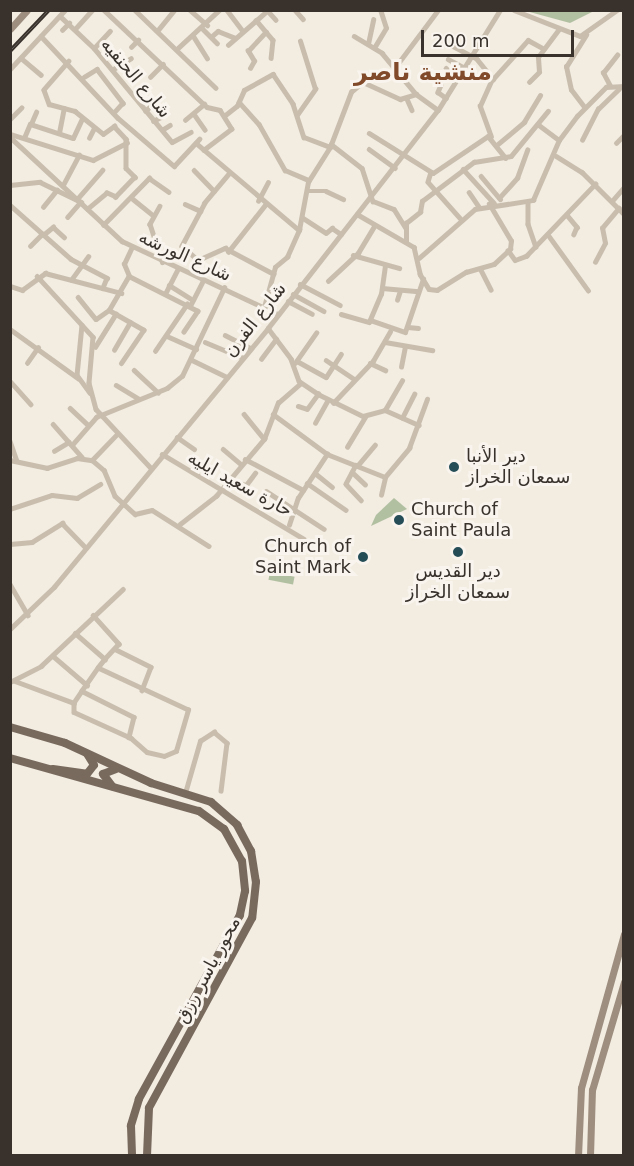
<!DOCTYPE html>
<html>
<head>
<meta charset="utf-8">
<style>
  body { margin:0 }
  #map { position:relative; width:634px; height:1166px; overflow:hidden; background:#f2ece1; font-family:"DejaVu Sans",Vazirmatn,sans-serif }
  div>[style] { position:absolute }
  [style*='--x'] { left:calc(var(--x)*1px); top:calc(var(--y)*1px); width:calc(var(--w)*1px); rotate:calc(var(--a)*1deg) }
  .green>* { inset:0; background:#b2c0a2; transform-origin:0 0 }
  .street>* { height:4.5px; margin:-2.25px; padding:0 2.25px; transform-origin:2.25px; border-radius:2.25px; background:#c9beae }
  .secondary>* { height:7px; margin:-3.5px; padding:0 3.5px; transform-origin:3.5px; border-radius:3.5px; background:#9d8e7f }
  .primary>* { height:8px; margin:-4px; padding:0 4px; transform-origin:4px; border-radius:4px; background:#796a5e }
  .rail>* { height:4px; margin-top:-2px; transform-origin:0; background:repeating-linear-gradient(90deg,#f9f5ee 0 4.5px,#38312c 0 9px); box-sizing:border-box; border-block:2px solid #38312c }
  .dots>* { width:16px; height:16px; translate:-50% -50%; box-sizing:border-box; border:3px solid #f9f5ee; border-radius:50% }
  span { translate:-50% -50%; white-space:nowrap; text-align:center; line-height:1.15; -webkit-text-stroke:6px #f9f5ee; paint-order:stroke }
  .street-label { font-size:18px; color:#38312c }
  .poi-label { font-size:18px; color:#38312c }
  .left { translate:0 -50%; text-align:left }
  .right { translate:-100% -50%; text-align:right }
  .district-label { font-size:24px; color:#814a2b; font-weight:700 }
  .frame { position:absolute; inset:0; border:12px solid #38312c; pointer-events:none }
  .scale { position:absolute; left:421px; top:30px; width:153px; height:27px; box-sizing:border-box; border:3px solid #38312c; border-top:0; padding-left:8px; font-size:18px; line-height:21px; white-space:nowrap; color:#38312c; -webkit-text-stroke:4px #f9f5ee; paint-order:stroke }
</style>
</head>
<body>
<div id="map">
  <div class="green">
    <i style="clip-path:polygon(526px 11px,594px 10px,594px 11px,570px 23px)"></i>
    <i style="clip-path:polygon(394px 498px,407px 509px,371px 526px,376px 515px)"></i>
    <i style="left:270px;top:572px;width:25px;height:8px;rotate:11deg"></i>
  </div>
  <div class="street">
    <i style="--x:104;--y:10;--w:141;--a:43.3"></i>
    <i style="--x:207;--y:107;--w:13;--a:13"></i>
    <i style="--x:220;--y:110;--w:22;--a:58"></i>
    <i style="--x:232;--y:129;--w:35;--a:143"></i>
    <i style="--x:135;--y:10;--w:112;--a:43.9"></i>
    <i style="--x:190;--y:10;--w:23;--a:41"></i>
    <i style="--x:227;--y:10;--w:26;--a:53"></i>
    <i style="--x:267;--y:10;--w:13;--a:48"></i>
    <i style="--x:295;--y:10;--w:12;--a:48"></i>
    <i style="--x:514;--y:10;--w:71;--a:21.5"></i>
    <i style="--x:580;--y:36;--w:45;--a:-35.1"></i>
    <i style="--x:60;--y:16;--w:47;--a:43.3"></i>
    <i style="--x:94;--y:48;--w:122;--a:50.3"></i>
    <i style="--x:172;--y:142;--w:21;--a:-28"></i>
    <i style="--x:256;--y:20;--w:26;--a:50"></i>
    <i style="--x:273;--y:40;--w:18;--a:96"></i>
    <i style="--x:75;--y:29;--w:25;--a:-48"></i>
    <i style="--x:203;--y:29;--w:20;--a:45"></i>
    <i style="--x:62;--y:30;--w:10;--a:-45"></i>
    <i style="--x:158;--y:30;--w:26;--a:-51"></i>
    <i style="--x:41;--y:36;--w:112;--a:46.8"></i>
    <i style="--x:118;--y:118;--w:74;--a:40.6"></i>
    <i style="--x:174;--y:166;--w:37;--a:-47"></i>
    <i style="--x:354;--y:36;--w:33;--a:31"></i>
    <i style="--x:382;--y:53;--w:53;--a:50.3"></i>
    <i style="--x:416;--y:94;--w:27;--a:36"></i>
    <i style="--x:194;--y:37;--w:25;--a:58"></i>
    <i style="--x:211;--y:37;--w:9;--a:-41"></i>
    <i style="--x:218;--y:31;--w:18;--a:22"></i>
    <i style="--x:368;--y:44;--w:25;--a:-78"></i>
    <i style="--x:228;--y:45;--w:52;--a:-41.1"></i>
    <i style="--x:453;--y:46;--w:27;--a:28"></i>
    <i style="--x:477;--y:59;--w:26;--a:51"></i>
    <i style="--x:493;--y:79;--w:52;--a:-48.1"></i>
    <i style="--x:528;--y:40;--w:18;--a:29"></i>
    <i style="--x:131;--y:47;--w:10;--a:-45"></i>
    <i style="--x:94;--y:48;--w:23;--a:-47"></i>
    <i style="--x:178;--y:48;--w:56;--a:-42.8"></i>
    <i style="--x:374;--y:48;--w:23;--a:-59"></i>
    <i style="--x:386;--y:28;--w:19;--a:-108"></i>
    <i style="--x:21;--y:58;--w:26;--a:40"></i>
    <i style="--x:448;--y:59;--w:17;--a:28"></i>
    <i style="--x:69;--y:61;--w:38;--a:131"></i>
    <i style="--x:44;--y:90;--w:15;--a:70"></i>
    <i style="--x:49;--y:104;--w:27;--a:15"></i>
    <i style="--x:75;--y:111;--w:36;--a:39"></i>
    <i style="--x:103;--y:134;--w:14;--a:-36"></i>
    <i style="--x:114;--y:126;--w:18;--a:47"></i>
    <i style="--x:126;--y:139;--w:29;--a:90"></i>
    <i style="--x:126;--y:168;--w:13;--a:45"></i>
    <i style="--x:135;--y:177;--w:28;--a:134"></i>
    <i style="--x:116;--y:197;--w:10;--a:-156"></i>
    <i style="--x:107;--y:193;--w:25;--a:140"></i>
    <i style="--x:396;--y:66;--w:70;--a:-53.1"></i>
    <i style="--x:250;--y:68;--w:8;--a:-60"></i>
    <i style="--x:254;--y:61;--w:12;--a:-121"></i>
    <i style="--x:248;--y:51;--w:26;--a:-47"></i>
    <i style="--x:446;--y:68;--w:16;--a:47"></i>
    <i style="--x:10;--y:69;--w:81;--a:-47"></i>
    <i style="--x:112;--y:70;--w:22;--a:-32"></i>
    <i style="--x:84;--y:77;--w:15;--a:-32"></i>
    <i style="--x:97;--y:69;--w:43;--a:52.6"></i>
    <i style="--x:123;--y:103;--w:13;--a:132"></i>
    <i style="--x:150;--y:77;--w:18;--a:-45"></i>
    <i style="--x:529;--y:82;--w:14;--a:-45"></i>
    <i style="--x:539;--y:72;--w:15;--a:-94"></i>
    <i style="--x:538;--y:57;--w:34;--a:-53"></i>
    <i style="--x:441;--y:85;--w:8;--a:113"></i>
    <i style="--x:438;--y:92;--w:10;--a:37"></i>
    <i style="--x:610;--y:86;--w:15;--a:-118"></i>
    <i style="--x:603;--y:73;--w:23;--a:-52"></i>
    <i style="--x:407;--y:99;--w:12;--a:66"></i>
    <i style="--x:239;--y:102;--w:30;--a:48"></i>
    <i style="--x:259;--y:124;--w:53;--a:60.5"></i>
    <i style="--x:285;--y:170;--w:26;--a:23"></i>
    <i style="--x:584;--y:107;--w:21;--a:-127"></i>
    <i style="--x:571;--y:90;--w:24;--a:-102"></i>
    <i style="--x:566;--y:67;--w:38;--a:-58"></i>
    <i style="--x:145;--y:111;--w:18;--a:-41"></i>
    <i style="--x:194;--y:114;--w:19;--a:55"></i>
    <i style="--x:297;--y:115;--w:32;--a:-55"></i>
    <i style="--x:315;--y:89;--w:50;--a:-107.4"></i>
    <i style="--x:224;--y:116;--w:16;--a:-38"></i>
    <i style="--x:237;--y:106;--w:17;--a:-66"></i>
    <i style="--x:244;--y:90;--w:33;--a:-29"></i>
    <i style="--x:273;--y:74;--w:36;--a:56"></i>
    <i style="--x:293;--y:104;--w:35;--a:72"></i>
    <i style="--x:304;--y:137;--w:28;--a:21"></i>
    <i style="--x:10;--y:119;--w:16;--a:-45"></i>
    <i style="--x:185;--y:120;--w:25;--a:-40"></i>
    <i style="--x:153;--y:121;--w:11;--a:-27"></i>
    <i style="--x:31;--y:124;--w:13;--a:-67"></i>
    <i style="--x:539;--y:125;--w:25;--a:37"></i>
    <i style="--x:162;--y:130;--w:9;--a:-32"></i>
    <i style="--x:59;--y:133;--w:25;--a:-79"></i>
    <i style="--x:369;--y:133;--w:75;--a:32"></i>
    <i style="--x:433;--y:173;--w:66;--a:-33.9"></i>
    <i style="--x:488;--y:136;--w:28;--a:51"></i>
    <i style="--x:10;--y:134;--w:87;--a:17.4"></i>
    <i style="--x:93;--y:160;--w:38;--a:-27"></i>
    <i style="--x:10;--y:137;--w:153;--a:42.9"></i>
    <i style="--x:122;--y:241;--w:172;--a:25.1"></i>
    <i style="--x:491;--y:137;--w:33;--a:-110"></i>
    <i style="--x:480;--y:106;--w:30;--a:-66"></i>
    <i style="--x:24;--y:138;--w:15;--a:-67"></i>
    <i style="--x:30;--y:124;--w:45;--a:18"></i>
    <i style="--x:73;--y:138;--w:21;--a:-65"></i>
    <i style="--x:89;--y:138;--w:11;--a:-63"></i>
    <i style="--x:582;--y:140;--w:35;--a:-63"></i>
    <i style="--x:598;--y:109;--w:29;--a:-44"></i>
    <i style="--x:196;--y:143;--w:135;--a:40.2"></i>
    <i style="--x:616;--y:143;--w:11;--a:-45"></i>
    <i style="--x:331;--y:144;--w:39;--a:38"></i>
    <i style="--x:362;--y:168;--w:35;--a:72"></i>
    <i style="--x:373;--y:201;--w:22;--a:21"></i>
    <i style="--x:394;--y:209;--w:22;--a:58"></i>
    <i style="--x:498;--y:144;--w:34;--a:-40"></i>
    <i style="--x:524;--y:122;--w:31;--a:-59"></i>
    <i style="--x:369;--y:149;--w:32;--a:36"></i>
    <i style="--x:556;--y:156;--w:31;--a:32"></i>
    <i style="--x:582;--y:172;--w:59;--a:45"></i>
    <i style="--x:463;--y:169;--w:46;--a:47.6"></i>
    <i style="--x:194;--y:170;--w:29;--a:46"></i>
    <i style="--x:431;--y:172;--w:10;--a:107"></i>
    <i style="--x:428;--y:182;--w:48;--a:48.4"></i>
    <i style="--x:229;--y:174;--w:38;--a:130"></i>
    <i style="--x:205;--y:203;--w:49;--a:118.1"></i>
    <i style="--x:182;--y:246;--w:21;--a:41"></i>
    <i style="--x:198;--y:260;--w:30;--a:-24"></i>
    <i style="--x:225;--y:248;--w:55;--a:28"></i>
    <i style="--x:481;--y:176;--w:30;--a:50"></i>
    <i style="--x:10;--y:185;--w:30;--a:-6"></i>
    <i style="--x:40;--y:182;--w:46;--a:26"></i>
    <i style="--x:81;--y:202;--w:20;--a:131"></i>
    <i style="--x:63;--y:185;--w:34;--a:-62"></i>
    <i style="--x:307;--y:191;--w:19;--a:0"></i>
    <i style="--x:326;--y:191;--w:19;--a:25"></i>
    <i style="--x:469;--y:192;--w:18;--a:56"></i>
    <i style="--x:78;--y:198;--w:37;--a:-49"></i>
    <i style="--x:499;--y:198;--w:27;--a:-48"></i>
    <i style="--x:517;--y:178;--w:30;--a:-70"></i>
    <i style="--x:133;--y:199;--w:26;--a:39"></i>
    <i style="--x:258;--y:201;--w:21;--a:-62"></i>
    <i style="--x:612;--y:201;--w:18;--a:-49"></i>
    <i style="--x:528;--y:202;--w:22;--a:90"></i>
    <i style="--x:528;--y:224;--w:24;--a:71"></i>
    <i style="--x:185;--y:204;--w:17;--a:24"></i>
    <i style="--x:10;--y:205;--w:81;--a:41.5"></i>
    <i style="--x:71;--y:259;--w:41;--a:27.8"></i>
    <i style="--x:107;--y:278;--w:11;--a:112"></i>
    <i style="--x:160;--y:206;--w:21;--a:119"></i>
    <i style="--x:150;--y:224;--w:40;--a:72"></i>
    <i style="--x:43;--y:207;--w:22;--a:-51"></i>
    <i style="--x:357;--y:214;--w:66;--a:30.1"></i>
    <i style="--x:414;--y:247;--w:28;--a:77"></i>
    <i style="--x:420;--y:274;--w:17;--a:59"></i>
    <i style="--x:429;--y:289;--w:8;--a:7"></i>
    <i style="--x:437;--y:290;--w:34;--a:-32"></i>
    <i style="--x:466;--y:272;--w:29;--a:-16"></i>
    <i style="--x:494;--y:264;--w:22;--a:-43"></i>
    <i style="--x:510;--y:249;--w:8;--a:-83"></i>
    <i style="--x:511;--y:241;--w:43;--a:-120.7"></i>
    <i style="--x:567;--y:215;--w:16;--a:50"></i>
    <i style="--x:577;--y:227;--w:8;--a:113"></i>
    <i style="--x:303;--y:218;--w:27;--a:33"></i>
    <i style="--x:326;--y:233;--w:8;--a:-40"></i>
    <i style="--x:332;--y:228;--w:11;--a:34"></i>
    <i style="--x:103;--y:225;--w:66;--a:-45.6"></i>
    <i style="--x:149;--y:178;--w:24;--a:35"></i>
    <i style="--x:43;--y:235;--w:13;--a:-39"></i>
    <i style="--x:53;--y:227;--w:15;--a:42"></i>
    <i style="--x:549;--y:236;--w:67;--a:54.2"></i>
    <i style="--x:406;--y:241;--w:18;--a:-90"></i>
    <i style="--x:406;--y:223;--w:18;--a:-38"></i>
    <i style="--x:420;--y:212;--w:11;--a:-80"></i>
    <i style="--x:422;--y:201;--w:65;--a:-36.9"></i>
    <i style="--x:474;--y:162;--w:37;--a:-9"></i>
    <i style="--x:511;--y:156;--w:58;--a:-50.6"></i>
    <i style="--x:30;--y:246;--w:17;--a:-45"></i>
    <i style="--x:508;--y:250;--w:12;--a:55"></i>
    <i style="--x:515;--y:260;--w:12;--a:-20"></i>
    <i style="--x:526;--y:256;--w:100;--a:-46.2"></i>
    <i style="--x:228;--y:252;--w:60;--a:-51.8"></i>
    <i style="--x:353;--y:255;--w:48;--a:15.8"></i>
    <i style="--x:419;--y:258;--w:74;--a:-41.2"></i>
    <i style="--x:475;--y:209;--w:59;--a:-8.8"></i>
    <i style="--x:533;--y:200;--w:65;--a:-66.6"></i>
    <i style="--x:559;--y:140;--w:30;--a:-53"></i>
    <i style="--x:577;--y:116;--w:41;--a:-45"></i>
    <i style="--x:606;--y:87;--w:18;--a:-3"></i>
    <i style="--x:595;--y:262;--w:21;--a:-62"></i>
    <i style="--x:605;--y:243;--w:15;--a:-101"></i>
    <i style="--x:602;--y:228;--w:26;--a:-50"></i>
    <i style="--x:481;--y:270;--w:22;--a:63"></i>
    <i style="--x:37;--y:276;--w:83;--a:47.4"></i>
    <i style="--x:93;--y:337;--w:46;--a:95"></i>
    <i style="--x:89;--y:383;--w:27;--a:75"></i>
    <i style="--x:96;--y:409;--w:81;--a:47"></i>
    <i style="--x:129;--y:276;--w:77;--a:26.9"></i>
    <i style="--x:198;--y:311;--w:25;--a:124"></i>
    <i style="--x:71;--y:280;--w:29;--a:-54"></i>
    <i style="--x:328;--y:281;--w:41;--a:-43"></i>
    <i style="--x:358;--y:253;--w:29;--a:-59"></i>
    <i style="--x:300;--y:284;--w:45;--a:27.7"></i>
    <i style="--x:169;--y:285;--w:28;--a:32"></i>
    <i style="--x:10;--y:286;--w:13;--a:18"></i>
    <i style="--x:22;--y:290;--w:29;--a:-36"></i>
    <i style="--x:45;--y:273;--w:79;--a:14.7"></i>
    <i style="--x:382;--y:288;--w:36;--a:5"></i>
    <i style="--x:165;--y:294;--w:27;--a:-63"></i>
    <i style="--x:293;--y:294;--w:35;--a:29"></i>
    <i style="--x:78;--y:297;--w:28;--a:51"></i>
    <i style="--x:96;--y:319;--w:16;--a:-35"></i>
    <i style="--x:109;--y:310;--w:39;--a:-60"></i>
    <i style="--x:129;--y:276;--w:13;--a:-113"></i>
    <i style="--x:124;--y:264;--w:19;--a:-65"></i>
    <i style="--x:397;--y:300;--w:9;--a:-72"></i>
    <i style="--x:288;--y:301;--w:27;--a:28"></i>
    <i style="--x:190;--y:306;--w:29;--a:-63"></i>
    <i style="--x:264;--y:307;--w:41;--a:-74.6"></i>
    <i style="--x:275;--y:267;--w:16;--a:-40"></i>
    <i style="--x:287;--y:257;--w:30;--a:-66"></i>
    <i style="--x:299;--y:230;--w:49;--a:-79.4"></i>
    <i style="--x:308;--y:182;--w:41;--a:-57.8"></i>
    <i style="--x:330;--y:147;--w:59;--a:-69.1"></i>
    <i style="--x:351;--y:92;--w:16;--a:-40"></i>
    <i style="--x:363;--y:82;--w:41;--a:24.7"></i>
    <i style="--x:400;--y:99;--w:17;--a:-17"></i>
    <i style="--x:109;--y:310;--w:40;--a:29.7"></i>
    <i style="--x:144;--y:330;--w:40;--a:124"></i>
    <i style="--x:341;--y:314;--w:29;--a:16"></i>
    <i style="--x:369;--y:322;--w:30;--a:-67"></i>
    <i style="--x:381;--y:294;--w:28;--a:-82"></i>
    <i style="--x:370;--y:320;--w:37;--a:19"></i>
    <i style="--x:405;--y:332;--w:56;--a:-71.2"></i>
    <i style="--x:82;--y:325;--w:50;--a:95.7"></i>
    <i style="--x:77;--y:375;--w:22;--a:54"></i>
    <i style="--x:408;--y:327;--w:10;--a:6"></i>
    <i style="--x:268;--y:328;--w:39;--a:53"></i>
    <i style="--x:291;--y:359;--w:23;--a:70"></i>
    <i style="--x:299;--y:381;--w:23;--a:34"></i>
    <i style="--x:318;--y:394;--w:50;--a:26.1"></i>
    <i style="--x:363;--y:416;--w:23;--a:-15"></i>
    <i style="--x:385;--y:410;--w:37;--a:24"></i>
    <i style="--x:10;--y:329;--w:84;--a:35.8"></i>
    <i style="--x:225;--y:335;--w:29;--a:27"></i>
    <i style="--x:167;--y:336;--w:32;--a:24"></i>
    <i style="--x:205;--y:342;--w:41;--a:22.8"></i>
    <i style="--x:385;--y:342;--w:48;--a:9.7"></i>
    <i style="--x:95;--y:347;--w:39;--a:-58"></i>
    <i style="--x:114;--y:350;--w:32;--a:-60"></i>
    <i style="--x:155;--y:351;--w:57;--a:-55.8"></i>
    <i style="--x:261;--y:359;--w:25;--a:-53"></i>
    <i style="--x:192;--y:360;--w:39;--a:26"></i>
    <i style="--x:326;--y:360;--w:34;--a:34"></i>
    <i style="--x:297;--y:361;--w:33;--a:29"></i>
    <i style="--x:326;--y:377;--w:27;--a:-57"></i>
    <i style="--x:27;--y:363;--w:19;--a:-55"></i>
    <i style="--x:295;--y:363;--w:37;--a:-55"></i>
    <i style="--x:370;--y:363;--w:17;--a:25"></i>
    <i style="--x:401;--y:367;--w:20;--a:-79"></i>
    <i style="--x:134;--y:370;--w:33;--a:43"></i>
    <i style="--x:10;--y:381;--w:31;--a:48"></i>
    <i style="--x:116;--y:385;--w:26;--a:31"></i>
    <i style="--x:333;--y:403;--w:58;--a:-46.4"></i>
    <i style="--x:373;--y:361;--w:34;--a:-60"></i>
    <i style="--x:298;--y:406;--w:9;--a:18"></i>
    <i style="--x:307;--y:409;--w:19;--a:-54"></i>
    <i style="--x:70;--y:408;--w:25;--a:43"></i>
    <i style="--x:385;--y:410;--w:34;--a:-60"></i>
    <i style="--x:244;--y:414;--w:32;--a:51"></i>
    <i style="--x:273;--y:414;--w:67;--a:36.5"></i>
    <i style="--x:327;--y:454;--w:62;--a:21.6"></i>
    <i style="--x:402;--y:418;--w:27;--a:-63"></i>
    <i style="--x:315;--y:423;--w:26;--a:-61"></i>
    <i style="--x:53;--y:424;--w:44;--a:48.7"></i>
    <i style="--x:177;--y:437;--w:21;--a:35"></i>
    <i style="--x:10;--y:441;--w:21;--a:71"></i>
    <i style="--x:72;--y:445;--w:37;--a:-49"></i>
    <i style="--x:96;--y:417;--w:77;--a:-22.2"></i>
    <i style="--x:167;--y:388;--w:19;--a:-39"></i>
    <i style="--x:182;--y:376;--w:98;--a:-64.5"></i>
    <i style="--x:347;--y:447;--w:35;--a:-59"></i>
    <i style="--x:223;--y:449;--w:23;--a:40"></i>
    <i style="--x:54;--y:451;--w:17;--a:-31"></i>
    <i style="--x:162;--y:454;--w:165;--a:30.9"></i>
    <i style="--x:245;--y:459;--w:66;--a:28.1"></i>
    <i style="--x:10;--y:460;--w:38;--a:12"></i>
    <i style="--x:47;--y:468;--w:32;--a:-18"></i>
    <i style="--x:77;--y:458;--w:15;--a:8"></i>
    <i style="--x:92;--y:460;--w:16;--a:40"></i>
    <i style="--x:104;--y:470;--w:28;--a:67"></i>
    <i style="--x:115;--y:496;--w:27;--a:42"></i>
    <i style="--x:135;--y:514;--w:17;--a:-13"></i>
    <i style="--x:152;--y:510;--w:67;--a:32.3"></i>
    <i style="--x:92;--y:460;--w:35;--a:-46"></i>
    <i style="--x:356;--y:465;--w:21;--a:118"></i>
    <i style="--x:346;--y:484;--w:22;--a:47"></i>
    <i style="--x:358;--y:465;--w:26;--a:-50"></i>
    <i style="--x:352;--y:472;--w:18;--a:43"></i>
    <i style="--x:315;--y:473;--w:22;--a:39"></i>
    <i style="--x:230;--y:479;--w:17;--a:21"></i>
    <i style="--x:246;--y:485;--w:15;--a:-53"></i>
    <i style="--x:307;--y:483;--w:47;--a:34.7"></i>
    <i style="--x:266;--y:491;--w:69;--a:33.2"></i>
    <i style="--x:381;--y:495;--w:18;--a:-77"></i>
    <i style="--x:385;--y:477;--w:38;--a:-50"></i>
    <i style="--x:409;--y:448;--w:52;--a:-69.8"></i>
    <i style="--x:10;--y:509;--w:44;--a:-18.4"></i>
    <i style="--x:52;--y:495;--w:25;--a:7"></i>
    <i style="--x:77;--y:498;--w:27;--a:-31"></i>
    <i style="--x:180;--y:524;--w:46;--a:-37.9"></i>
    <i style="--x:216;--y:496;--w:75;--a:-49.9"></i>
    <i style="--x:264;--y:439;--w:39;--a:-69"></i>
    <i style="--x:278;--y:403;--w:30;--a:-41"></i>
    <i style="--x:289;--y:525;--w:28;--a:-72"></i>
    <i style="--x:298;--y:498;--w:53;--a:-56.6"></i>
    <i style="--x:10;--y:544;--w:22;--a:-5"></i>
    <i style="--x:32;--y:542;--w:36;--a:-32"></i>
    <i style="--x:62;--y:523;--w:33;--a:46"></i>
    <i style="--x:10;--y:584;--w:36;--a:60"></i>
    <i style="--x:93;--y:615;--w:39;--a:48"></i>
    <i style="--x:119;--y:644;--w:21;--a:133"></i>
    <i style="--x:105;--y:659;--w:11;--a:128"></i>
    <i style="--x:98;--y:668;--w:28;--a:125"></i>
    <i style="--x:82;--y:691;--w:14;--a:124"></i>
    <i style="--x:74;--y:703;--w:9;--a:90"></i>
    <i style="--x:74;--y:712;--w:63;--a:24.5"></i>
    <i style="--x:131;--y:738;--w:21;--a:41"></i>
    <i style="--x:147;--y:752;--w:17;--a:13"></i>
    <i style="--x:164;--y:756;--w:13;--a:-23"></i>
    <i style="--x:176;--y:751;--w:43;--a:-73.7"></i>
    <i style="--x:188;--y:710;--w:99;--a:-155"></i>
    <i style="--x:10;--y:629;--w:61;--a:-43.7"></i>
    <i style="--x:54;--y:587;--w:336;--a:-50.4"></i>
    <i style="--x:268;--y:328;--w:276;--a:-52.1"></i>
    <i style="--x:438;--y:110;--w:118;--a:-58.2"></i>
    <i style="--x:75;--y:633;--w:40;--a:41"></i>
    <i style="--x:115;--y:649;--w:40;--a:26.6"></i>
    <i style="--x:151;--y:667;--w:25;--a:111"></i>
    <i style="--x:53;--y:656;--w:45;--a:40.5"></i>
    <i style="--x:15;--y:681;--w:63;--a:20.4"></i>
    <i style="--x:10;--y:682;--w:35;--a:-27"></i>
    <i style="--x:41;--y:666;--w:112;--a:-43.2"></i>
    <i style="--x:82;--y:691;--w:58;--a:26.6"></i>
    <i style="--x:134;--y:717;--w:21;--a:104"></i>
    <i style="--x:185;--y:793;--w:54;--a:-73.9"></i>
    <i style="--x:200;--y:741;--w:17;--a:-33"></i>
    <i style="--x:214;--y:732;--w:17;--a:40"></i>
    <i style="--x:227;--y:743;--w:48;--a:97.1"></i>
  </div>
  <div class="secondary">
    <i style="--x:10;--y:29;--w:25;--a:-48"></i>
    <i style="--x:578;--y:1156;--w:68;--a:-87.5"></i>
    <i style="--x:581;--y:1088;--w:160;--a:-74.4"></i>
    <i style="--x:590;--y:1156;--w:66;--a:-88.3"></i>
    <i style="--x:592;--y:1090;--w:113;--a:-73.5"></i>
  </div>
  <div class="primary">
    <i style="--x:10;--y:727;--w:57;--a:16.2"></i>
    <i style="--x:65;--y:743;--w:95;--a:24.9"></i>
    <i style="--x:151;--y:783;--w:63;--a:17.6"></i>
    <i style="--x:211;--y:802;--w:35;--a:41"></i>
    <i style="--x:237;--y:825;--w:30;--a:62"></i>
    <i style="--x:251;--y:851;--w:31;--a:81"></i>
    <i style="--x:256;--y:882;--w:36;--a:96"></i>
    <i style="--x:252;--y:918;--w:216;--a:118.5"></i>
    <i style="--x:149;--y:1108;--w:48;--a:92.4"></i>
    <i style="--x:10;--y:758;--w:196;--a:15.7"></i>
    <i style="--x:199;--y:811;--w:31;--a:36"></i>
    <i style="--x:224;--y:829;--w:37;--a:61"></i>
    <i style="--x:242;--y:861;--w:30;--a:84"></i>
    <i style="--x:245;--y:891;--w:25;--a:102"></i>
    <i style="--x:240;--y:915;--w:210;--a:118.8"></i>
    <i style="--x:139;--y:1099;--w:28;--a:107"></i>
    <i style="--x:131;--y:1126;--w:30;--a:88"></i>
    <i style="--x:53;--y:769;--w:34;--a:8"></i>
    <i style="--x:87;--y:774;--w:11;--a:-52"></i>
    <i style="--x:94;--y:765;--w:13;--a:-122"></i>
    <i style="--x:112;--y:786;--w:15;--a:-127"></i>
    <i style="--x:103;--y:774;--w:14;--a:-21"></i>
  </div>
  <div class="rail">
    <i style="--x:10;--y:51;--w:57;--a:-46.4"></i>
  </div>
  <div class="dots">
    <i style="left:454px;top:467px;background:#244d57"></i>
    <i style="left:399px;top:520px;background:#244d57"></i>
    <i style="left:458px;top:552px;background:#244d57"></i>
    <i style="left:363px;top:557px;background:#244d57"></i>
  </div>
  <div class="street-label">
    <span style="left:136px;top:78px;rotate:50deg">شارع الحنفيه</span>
    <span style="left:185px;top:256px;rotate:24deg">شارع الورشه</span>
    <span style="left:255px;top:320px;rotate:-52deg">شارع الفرن</span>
    <span style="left:240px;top:484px;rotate:29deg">حارة سعيد ايليه</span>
    <span style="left:208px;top:970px;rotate:-62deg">محور ياسر رزق</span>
  </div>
  <div class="poi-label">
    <span class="left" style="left:466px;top:467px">دير الأنبا<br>سمعان الخراز</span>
    <span class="left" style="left:411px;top:520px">Church of<br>Saint Paula</span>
    <span class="right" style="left:351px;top:557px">Church of<br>Saint Mark</span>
    <span style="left:458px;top:582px">دير القديس<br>سمعان الخراز</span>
  </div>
  <div class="district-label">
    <span style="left:423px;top:73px">منشية ناصر</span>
  </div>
  <div class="frame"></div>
  <div class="scale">200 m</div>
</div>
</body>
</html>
